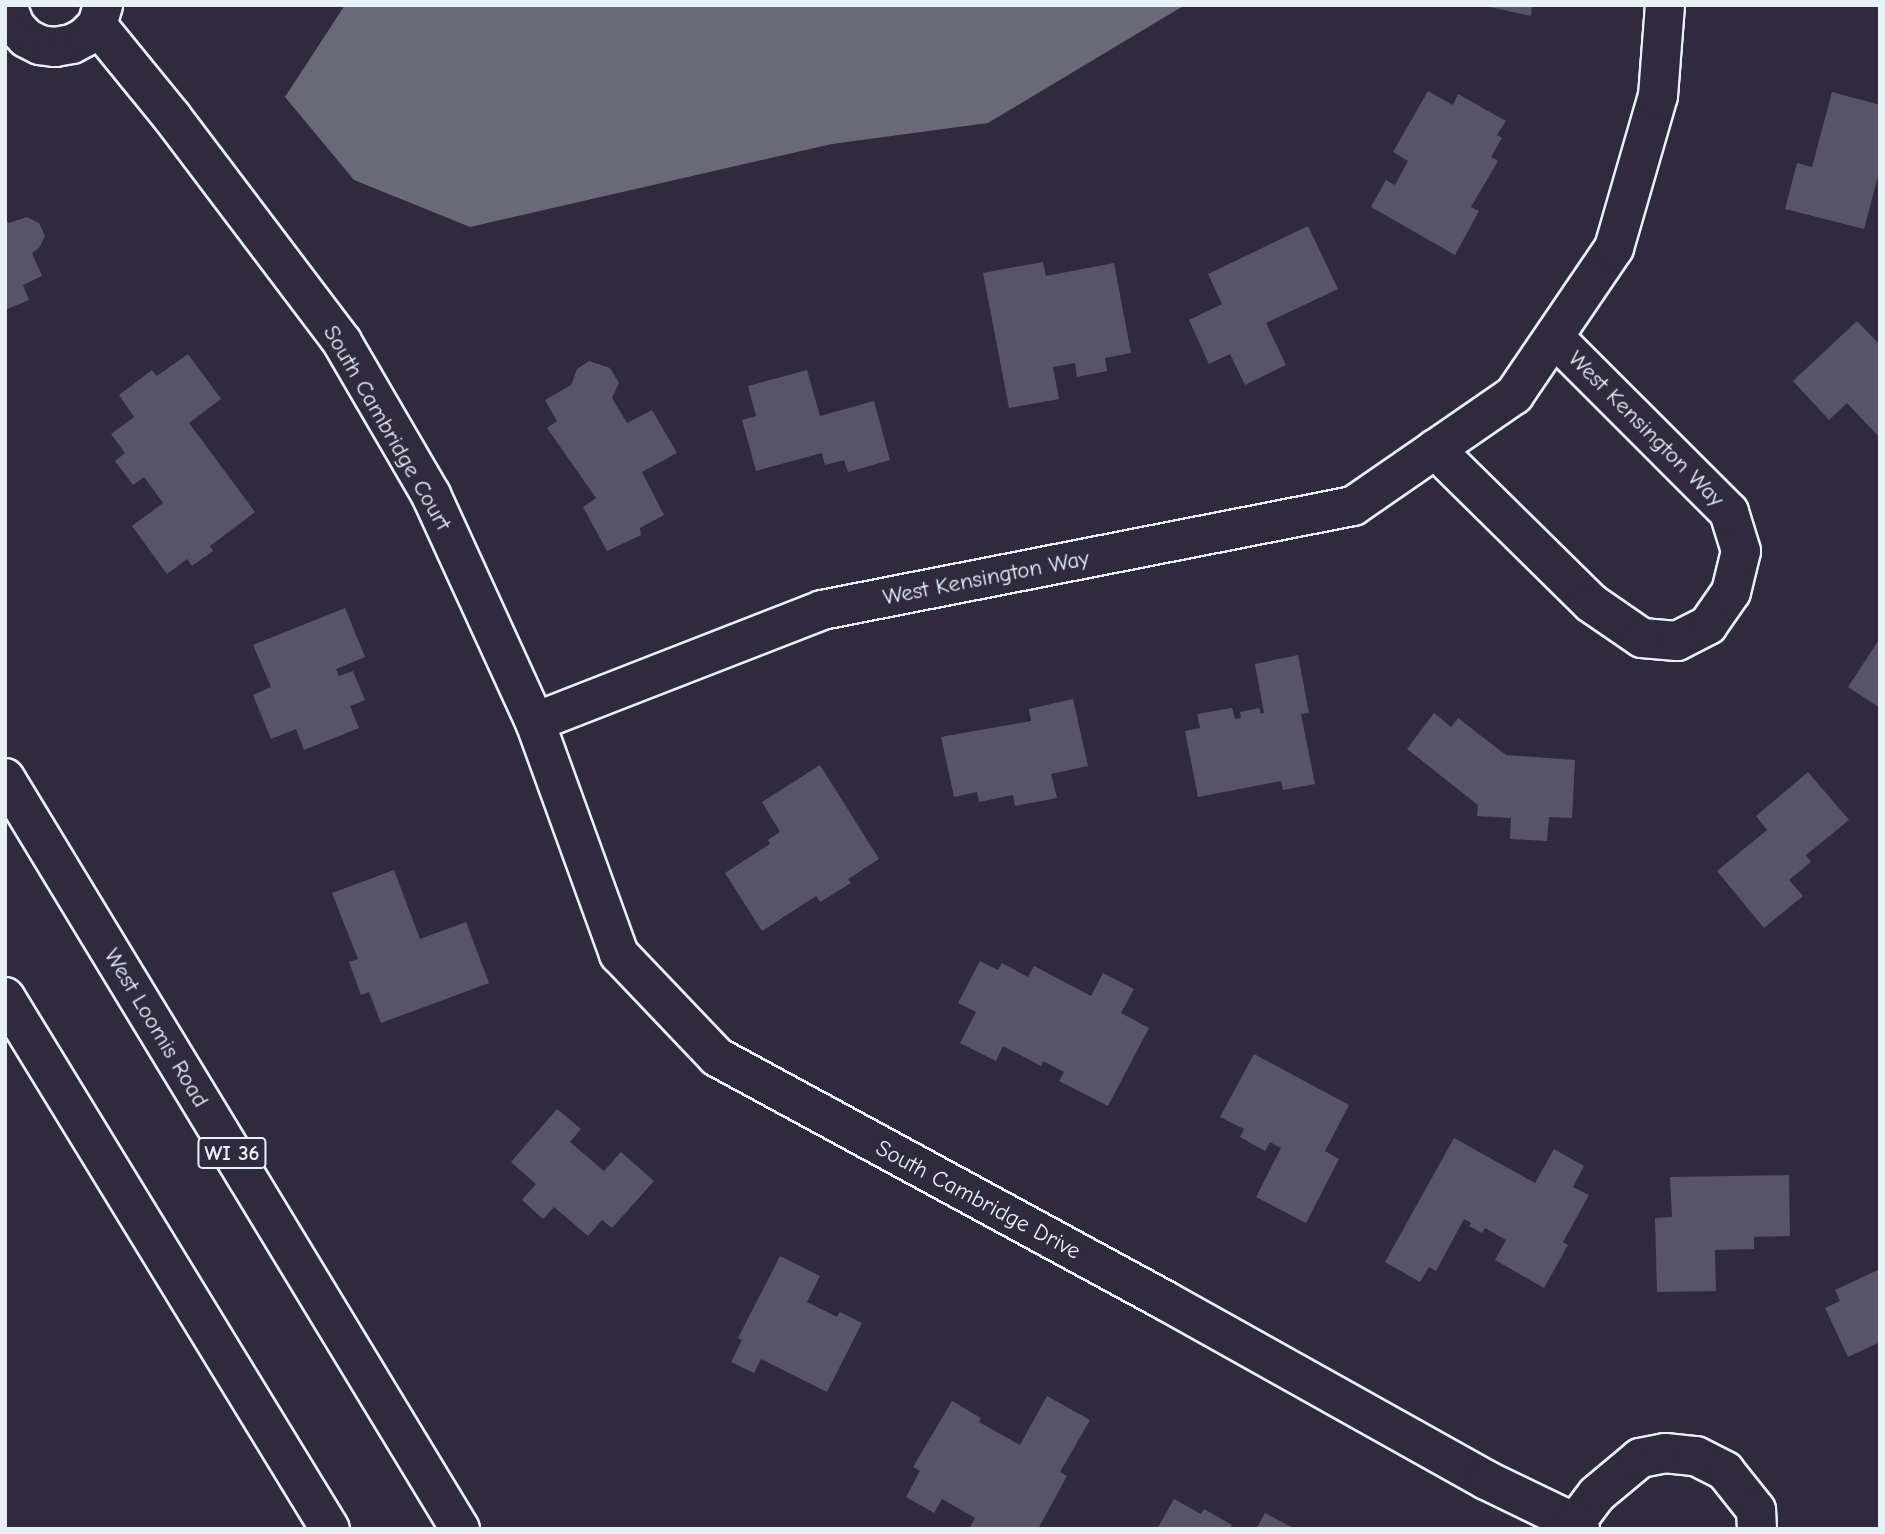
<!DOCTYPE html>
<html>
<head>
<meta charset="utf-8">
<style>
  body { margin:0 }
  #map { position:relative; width:1885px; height:1534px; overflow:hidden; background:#2f2a3d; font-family:"Comic Neue",sans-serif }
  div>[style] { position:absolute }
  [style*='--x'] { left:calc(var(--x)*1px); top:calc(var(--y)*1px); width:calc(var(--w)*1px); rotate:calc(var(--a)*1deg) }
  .water>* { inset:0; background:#696978 }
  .building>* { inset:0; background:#575565 }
  .roads { filter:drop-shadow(2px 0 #e8f1f8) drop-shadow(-2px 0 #e8f1f8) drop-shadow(0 2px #e8f1f8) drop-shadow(0 -2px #e8f1f8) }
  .minor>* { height:38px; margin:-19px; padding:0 19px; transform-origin:19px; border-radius:19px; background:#2f2a3d }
  .major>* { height:38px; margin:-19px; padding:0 19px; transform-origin:19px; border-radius:19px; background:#2f2a3d }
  span { translate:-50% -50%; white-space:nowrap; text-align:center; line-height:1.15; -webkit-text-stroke:5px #2f2a3d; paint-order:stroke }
  .shield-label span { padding:2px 5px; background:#2f2a3d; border:2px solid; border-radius:5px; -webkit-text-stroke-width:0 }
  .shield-label { font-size:21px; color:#e8f1f8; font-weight:700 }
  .street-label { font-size:23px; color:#e8f1f8 }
  .frame { position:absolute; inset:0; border:7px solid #e8f1f8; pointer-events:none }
</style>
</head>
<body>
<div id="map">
  <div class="water">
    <i style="clip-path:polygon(345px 5px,1185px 5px,988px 123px,832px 144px,470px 227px,354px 180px,285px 97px)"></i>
  </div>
  <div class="building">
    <i style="clip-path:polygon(1481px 5px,1532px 5px,1531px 16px)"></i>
    <i style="clip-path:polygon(1428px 91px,1453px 105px,1458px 94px,1506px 121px,1497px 135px,1502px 138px,1491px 157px,1498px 161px,1471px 207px,1479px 211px,1455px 255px,1371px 207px,1386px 180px,1395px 185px,1408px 161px,1393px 152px)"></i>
    <i style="clip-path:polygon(1832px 92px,1880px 105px,1880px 169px,1864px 229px,1785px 209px,1797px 163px,1812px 167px)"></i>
    <i style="clip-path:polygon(27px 217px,39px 223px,45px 236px,39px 248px,32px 253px,42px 276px,23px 285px,29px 300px,5px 310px,5px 220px,9px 223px)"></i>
    <i style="clip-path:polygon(1308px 226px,1338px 289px,1266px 323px,1286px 365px,1245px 385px,1230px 354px,1209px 364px,1189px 320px,1222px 304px,1208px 274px)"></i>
    <i style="clip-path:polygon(1043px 262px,1046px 276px,1114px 263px,1131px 353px,1105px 358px,1107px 371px,1077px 377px,1075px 363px,1053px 367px,1059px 399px,1009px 408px,983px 273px)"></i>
    <i style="clip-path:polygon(1857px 321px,1880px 345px,1880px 438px,1847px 403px,1829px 420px,1793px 381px)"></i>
    <i style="clip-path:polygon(188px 354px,221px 399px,189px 423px,255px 512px,210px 546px,213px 551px,192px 566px,187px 559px,167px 574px,132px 526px,163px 503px,144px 477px,133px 485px,115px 461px,125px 453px,111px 434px,134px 417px,119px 395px,152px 370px,157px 376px)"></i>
    <i style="clip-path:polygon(589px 361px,610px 368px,619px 383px,612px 398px,627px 423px,652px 410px,677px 453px,642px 472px,664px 515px,640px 528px,641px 535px,607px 551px,583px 507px,596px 498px,547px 428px,557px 421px,545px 400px,571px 385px,577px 369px)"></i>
    <i style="clip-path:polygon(807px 370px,820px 416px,874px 401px,890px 460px,848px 472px,844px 460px,825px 465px,822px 453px,756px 471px,742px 420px,756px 416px,748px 386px)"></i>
    <i style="clip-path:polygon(345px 608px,365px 657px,336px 669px,339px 676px,353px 671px,365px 700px,350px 706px,359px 728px,304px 750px,296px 729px,271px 739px,253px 695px,271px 687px,253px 645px)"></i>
    <i style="clip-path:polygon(1880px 638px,1880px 708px,1848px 687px)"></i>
    <i style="clip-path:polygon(1298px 655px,1309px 713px,1301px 714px,1315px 784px,1283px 790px,1281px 781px,1198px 797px,1185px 731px,1200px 728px,1197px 714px,1232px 708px,1235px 719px,1241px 718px,1240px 712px,1259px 708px,1261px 714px,1264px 713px,1255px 664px)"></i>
    <i style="clip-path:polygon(1073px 699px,1088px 766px,1051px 774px,1057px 798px,1015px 806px,1013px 795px,979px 802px,977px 792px,954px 797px,941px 737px,1031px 721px,1029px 709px)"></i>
    <i style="clip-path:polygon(1434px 713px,1451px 727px,1458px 718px,1506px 755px,1575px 760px,1572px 818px,1549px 817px,1547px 841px,1510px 839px,1511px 818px,1477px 816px,1478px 805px,1407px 749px)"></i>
    <i style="clip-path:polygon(820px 765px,879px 859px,848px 879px,851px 883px,820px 902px,816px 896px,762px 931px,725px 873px,770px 844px,768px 840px,780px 832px,762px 802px)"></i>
    <i style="clip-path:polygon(1808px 772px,1849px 820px,1806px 855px,1811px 862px,1789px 880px,1803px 896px,1764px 928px,1717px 871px,1767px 830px,1756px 816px)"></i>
    <i style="clip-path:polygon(394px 870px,420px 939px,466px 922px,489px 983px,381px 1023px,369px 992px,361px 995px,349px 962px,358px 959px,332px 893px)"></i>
    <i style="clip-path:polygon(980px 961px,998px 970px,1002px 963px,1028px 977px,1034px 966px,1091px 996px,1103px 973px,1134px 989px,1121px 1013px,1149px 1028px,1108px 1106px,1059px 1081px,1064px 1072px,1043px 1061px,1041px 1066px,1003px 1046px,996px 1061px,960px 1043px,976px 1012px,958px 1003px)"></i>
    <i style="clip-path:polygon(1254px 1054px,1349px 1105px,1325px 1151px,1339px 1159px,1306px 1223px,1256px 1197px,1281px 1148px,1270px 1142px,1265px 1151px,1240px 1137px,1244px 1129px,1220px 1117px)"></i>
    <i style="clip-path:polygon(557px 1109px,581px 1129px,570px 1142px,604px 1171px,621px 1152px,654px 1181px,612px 1228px,602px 1220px,588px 1236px,554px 1207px,543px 1219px,522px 1200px,536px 1184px,511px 1162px)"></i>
    <i style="clip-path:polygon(1454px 1138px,1535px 1183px,1554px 1149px,1584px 1166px,1573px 1187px,1589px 1195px,1563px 1242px,1568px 1245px,1544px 1288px,1495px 1260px,1506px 1240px,1485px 1228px,1482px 1233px,1469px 1226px,1471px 1223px,1464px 1219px,1436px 1271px,1429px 1267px,1420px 1282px,1385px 1262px)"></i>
    <i style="clip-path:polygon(1789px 1175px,1790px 1236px,1754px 1237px,1754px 1249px,1715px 1250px,1716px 1291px,1657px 1292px,1655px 1218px,1672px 1217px,1670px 1177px)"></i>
    <i style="clip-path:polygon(780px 1256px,820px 1276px,807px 1302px,837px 1317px,840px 1312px,862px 1323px,827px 1392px,761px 1359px,754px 1373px,731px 1362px,742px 1340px,738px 1338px)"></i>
    <i style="clip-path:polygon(1880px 1269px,1880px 1342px,1848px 1357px,1825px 1308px,1840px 1301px,1835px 1290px)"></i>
    <i style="clip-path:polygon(1047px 1396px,1090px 1420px,1060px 1472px,1067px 1476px,1038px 1529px,969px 1529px,975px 1518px,942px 1499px,934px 1513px,906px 1497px,920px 1471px,913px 1467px,952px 1401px,981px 1418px,979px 1422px,1020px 1445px)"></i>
    <i style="clip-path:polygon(1174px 1499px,1201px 1514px,1204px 1509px,1232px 1525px,1230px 1529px,1157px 1529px)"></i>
    <i style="clip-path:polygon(1265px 1513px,1295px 1529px,1256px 1529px)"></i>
  </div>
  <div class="roads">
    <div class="minor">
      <i style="--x:7;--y:5;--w:22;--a:69"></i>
      <i style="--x:15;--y:26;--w:16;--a:47"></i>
      <i style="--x:26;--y:38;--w:16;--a:27"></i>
      <i style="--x:40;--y:45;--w:15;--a:8"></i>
      <i style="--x:55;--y:47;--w:17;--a:-10"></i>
      <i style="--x:72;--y:44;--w:15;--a:-28"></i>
      <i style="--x:85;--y:37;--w:17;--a:-45"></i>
      <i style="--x:97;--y:25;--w:21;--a:-73"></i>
      <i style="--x:97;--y:25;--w:119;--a:50.8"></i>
      <i style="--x:172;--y:117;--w:282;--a:52.9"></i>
      <i style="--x:342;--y:342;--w:177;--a:59.8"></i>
      <i style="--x:431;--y:495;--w:250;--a:65.4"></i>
      <i style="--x:535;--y:722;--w:247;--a:70.1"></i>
      <i style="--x:619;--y:954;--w:142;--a:46.4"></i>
      <i style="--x:717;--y:1057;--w:511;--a:28.52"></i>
      <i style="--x:1166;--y:1301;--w:367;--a:29.2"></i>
      <i style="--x:1486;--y:1480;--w:99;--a:25.8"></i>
      <i style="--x:1575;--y:1523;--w:8;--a:50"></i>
      <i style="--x:1435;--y:449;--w:219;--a:44.6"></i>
      <i style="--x:1591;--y:603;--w:62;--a:34.5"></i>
      <i style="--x:1642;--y:638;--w:35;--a:5"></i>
      <i style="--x:1677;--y:641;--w:35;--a:-27"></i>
      <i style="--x:1708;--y:625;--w:40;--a:-55.1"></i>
      <i style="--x:1731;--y:592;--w:42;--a:-76.3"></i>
      <i style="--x:1741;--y:551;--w:41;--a:-107.1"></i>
      <i style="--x:1729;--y:512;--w:247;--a:-135"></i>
      <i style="--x:535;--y:722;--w:308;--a:-21.3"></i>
      <i style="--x:822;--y:610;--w:541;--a:-11.08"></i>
      <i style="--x:1353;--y:506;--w:196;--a:-34.6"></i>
      <i style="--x:1514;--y:395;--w:178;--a:-55.8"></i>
      <i style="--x:1614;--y:248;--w:158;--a:-73.9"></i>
      <i style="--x:1658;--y:96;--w:91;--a:-85.6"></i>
      <i style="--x:1575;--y:1523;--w:36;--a:-53"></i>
      <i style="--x:1597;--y:1494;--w:56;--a:-39.9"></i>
      <i style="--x:1640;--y:1458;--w:25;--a:-11"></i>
      <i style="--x:1665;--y:1453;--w:31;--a:6"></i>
      <i style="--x:1696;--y:1456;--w:33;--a:27"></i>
      <i style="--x:1725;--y:1471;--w:50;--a:51.5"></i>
      <i style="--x:1756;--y:1510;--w:19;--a:87"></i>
    </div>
    <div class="major">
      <i style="--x:5;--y:778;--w:878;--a:58.79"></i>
      <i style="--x:5;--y:997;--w:623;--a:58.58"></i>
    </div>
  </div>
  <div class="shield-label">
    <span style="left:232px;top:1153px">WI 36</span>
  </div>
  <div class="street-label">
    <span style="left:387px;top:428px;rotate:60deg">South Cambridge Court</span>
    <span style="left:1646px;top:429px;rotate:45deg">West Kensington Way</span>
    <span style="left:986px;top:578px;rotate:-11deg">West Kensington Way</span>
    <span style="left:156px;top:1028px;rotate:59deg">West Loomis Road</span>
    <span style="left:978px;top:1200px;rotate:28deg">South Cambridge Drive</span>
  </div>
  <div class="frame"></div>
</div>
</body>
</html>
